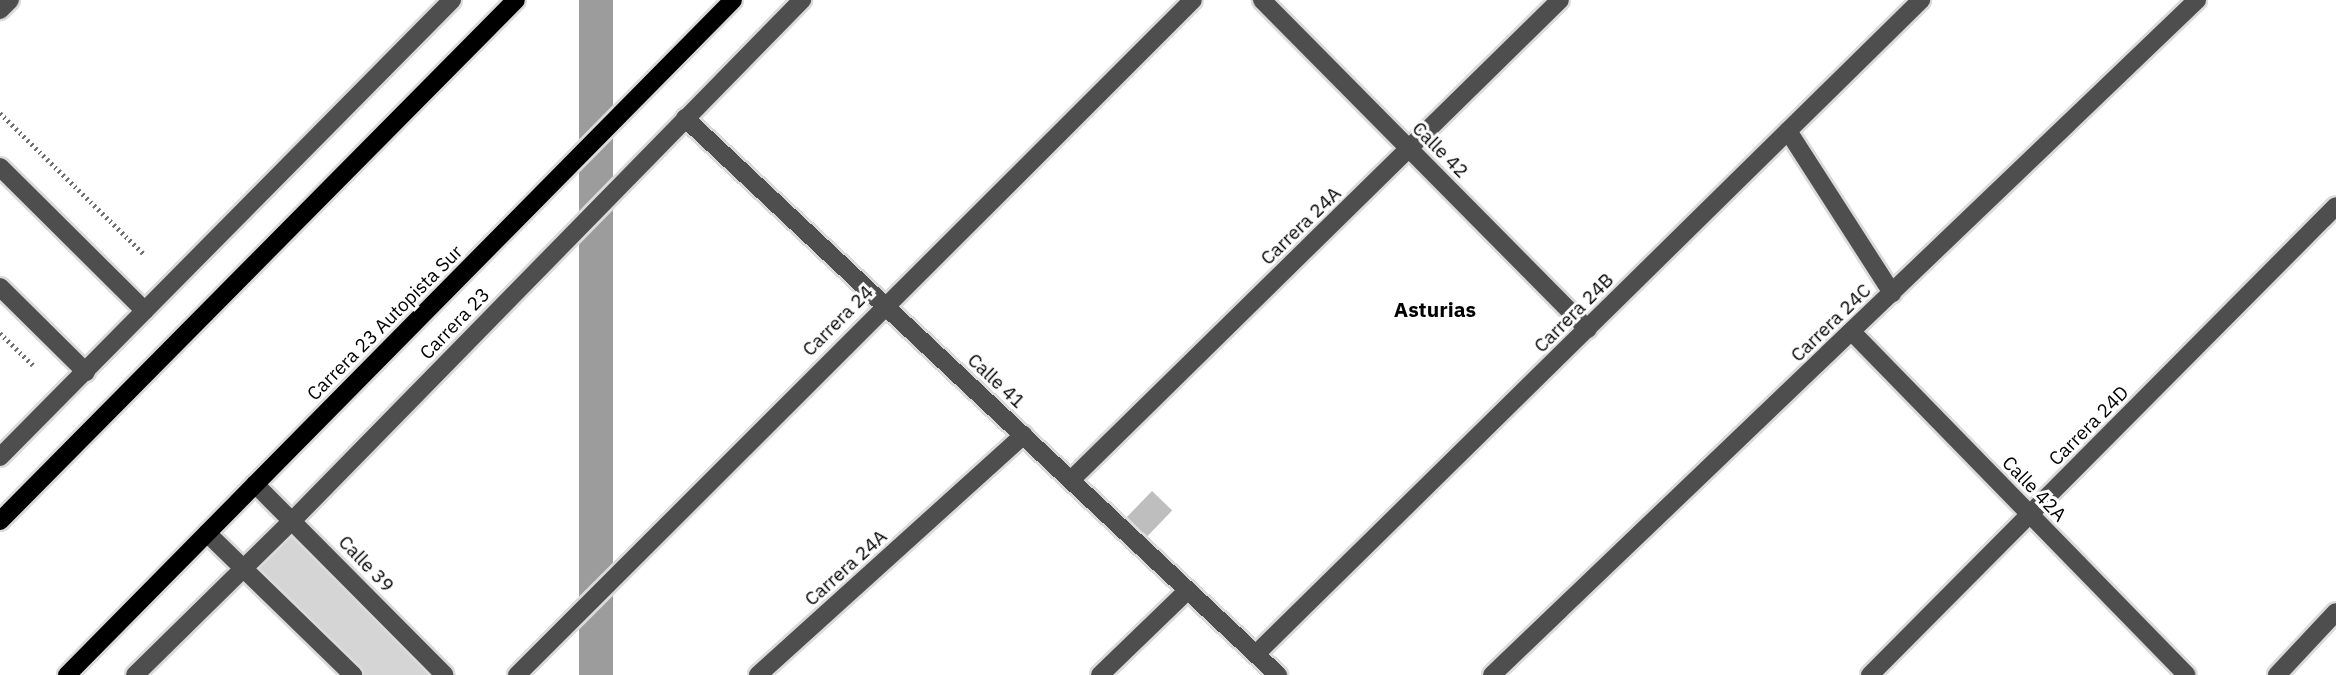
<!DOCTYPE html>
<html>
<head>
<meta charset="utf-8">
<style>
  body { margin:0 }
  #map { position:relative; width:2336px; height:675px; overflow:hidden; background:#fff; font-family:"IBM Plex Sans",sans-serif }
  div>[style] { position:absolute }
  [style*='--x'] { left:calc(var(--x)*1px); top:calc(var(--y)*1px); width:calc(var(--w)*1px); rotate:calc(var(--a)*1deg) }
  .green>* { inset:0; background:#d5d5d5 }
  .water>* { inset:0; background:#9c9c9c; transform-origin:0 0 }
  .building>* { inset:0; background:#bebebe; transform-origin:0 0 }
  .path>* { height:4.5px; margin-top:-2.25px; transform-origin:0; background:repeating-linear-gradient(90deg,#707070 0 2px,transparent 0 5.5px) }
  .roads { filter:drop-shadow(2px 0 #dbdbdb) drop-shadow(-2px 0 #dbdbdb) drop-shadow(0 2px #dbdbdb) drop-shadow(0 -2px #dbdbdb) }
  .minor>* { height:18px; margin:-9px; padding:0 9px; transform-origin:9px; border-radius:9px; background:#4e4e4e }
  .major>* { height:18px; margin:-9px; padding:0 9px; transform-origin:9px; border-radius:9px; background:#000 }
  span { translate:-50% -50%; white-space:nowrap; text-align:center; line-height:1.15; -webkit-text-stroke:6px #fff; paint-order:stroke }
  .street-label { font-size:19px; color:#000 }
  .neighbourhood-label { font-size:21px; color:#000; font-weight:700 }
</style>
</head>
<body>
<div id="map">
  <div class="green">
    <i style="clip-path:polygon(293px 520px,445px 675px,353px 675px,244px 566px)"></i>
  </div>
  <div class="water">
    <i style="left:579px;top:0;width:34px;height:819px"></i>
  </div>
  <div class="building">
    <i style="left:1152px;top:491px;width:28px;height:49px;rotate:44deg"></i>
  </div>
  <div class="path">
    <i style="--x:0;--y:113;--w:202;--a:44.4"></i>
    <i style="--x:0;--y:333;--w:46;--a:44.1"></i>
  </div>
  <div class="roads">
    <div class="minor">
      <i style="--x:1262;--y:0;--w:463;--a:45.3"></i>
      <i style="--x:0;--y:10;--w:14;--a:-45"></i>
      <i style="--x:685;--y:118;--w:814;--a:43.21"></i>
      <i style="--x:1788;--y:131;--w:193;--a:57.3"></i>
      <i style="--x:0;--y:167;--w:204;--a:44.8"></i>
      <i style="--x:0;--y:287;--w:121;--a:44.7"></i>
      <i style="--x:1852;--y:332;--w:479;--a:45.7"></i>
      <i style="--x:0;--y:457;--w:643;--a:-45.32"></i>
      <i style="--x:1071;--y:480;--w:685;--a:-44.47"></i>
      <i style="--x:255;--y:484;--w:269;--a:45.2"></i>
      <i style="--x:207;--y:533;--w:204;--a:44.2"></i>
      <i style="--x:1256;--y:654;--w:933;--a:-44.52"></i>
      <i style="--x:135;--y:675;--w:221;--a:-44.5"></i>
      <i style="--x:293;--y:520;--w:728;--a:-45.61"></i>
      <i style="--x:517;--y:675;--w:955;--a:-44.96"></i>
      <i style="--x:758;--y:675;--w:358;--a:-42.1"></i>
      <i style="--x:1100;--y:675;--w:122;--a:-44"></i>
      <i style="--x:1492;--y:675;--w:976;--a:-43.75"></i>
      <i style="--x:1870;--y:675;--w:661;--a:-45.18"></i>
      <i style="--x:2277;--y:675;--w:86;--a:-46.9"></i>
    </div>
    <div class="major">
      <i style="--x:0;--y:521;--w:733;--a:-45.28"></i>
      <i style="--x:67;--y:675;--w:948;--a:-45.38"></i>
    </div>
  </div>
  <div class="street-label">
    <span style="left:1440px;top:150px;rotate:45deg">Calle 42</span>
    <span style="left:1301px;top:226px;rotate:-44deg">Carrera 24A</span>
    <span style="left:1574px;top:313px;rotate:-45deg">Carrera 24B</span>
    <span style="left:838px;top:321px;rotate:-45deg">Carrera 24</span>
    <span style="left:385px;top:323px;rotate:-45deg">Carrera 23 Autopista Sur</span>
    <span style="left:1831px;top:323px;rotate:-44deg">Carrera 24C</span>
    <span style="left:455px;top:324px;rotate:-46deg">Carrera 23</span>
    <span style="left:996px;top:381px;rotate:43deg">Calle 41</span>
    <span style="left:2089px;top:426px;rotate:-45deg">Carrera 24D</span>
    <span style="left:2034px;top:489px;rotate:46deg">Calle 42A</span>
    <span style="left:366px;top:564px;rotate:46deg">Calle 39</span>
    <span style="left:846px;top:568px;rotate:-42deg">Carrera 24A</span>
  </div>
  <div class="neighbourhood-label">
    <span style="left:1435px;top:309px">Asturias</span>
  </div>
</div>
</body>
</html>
